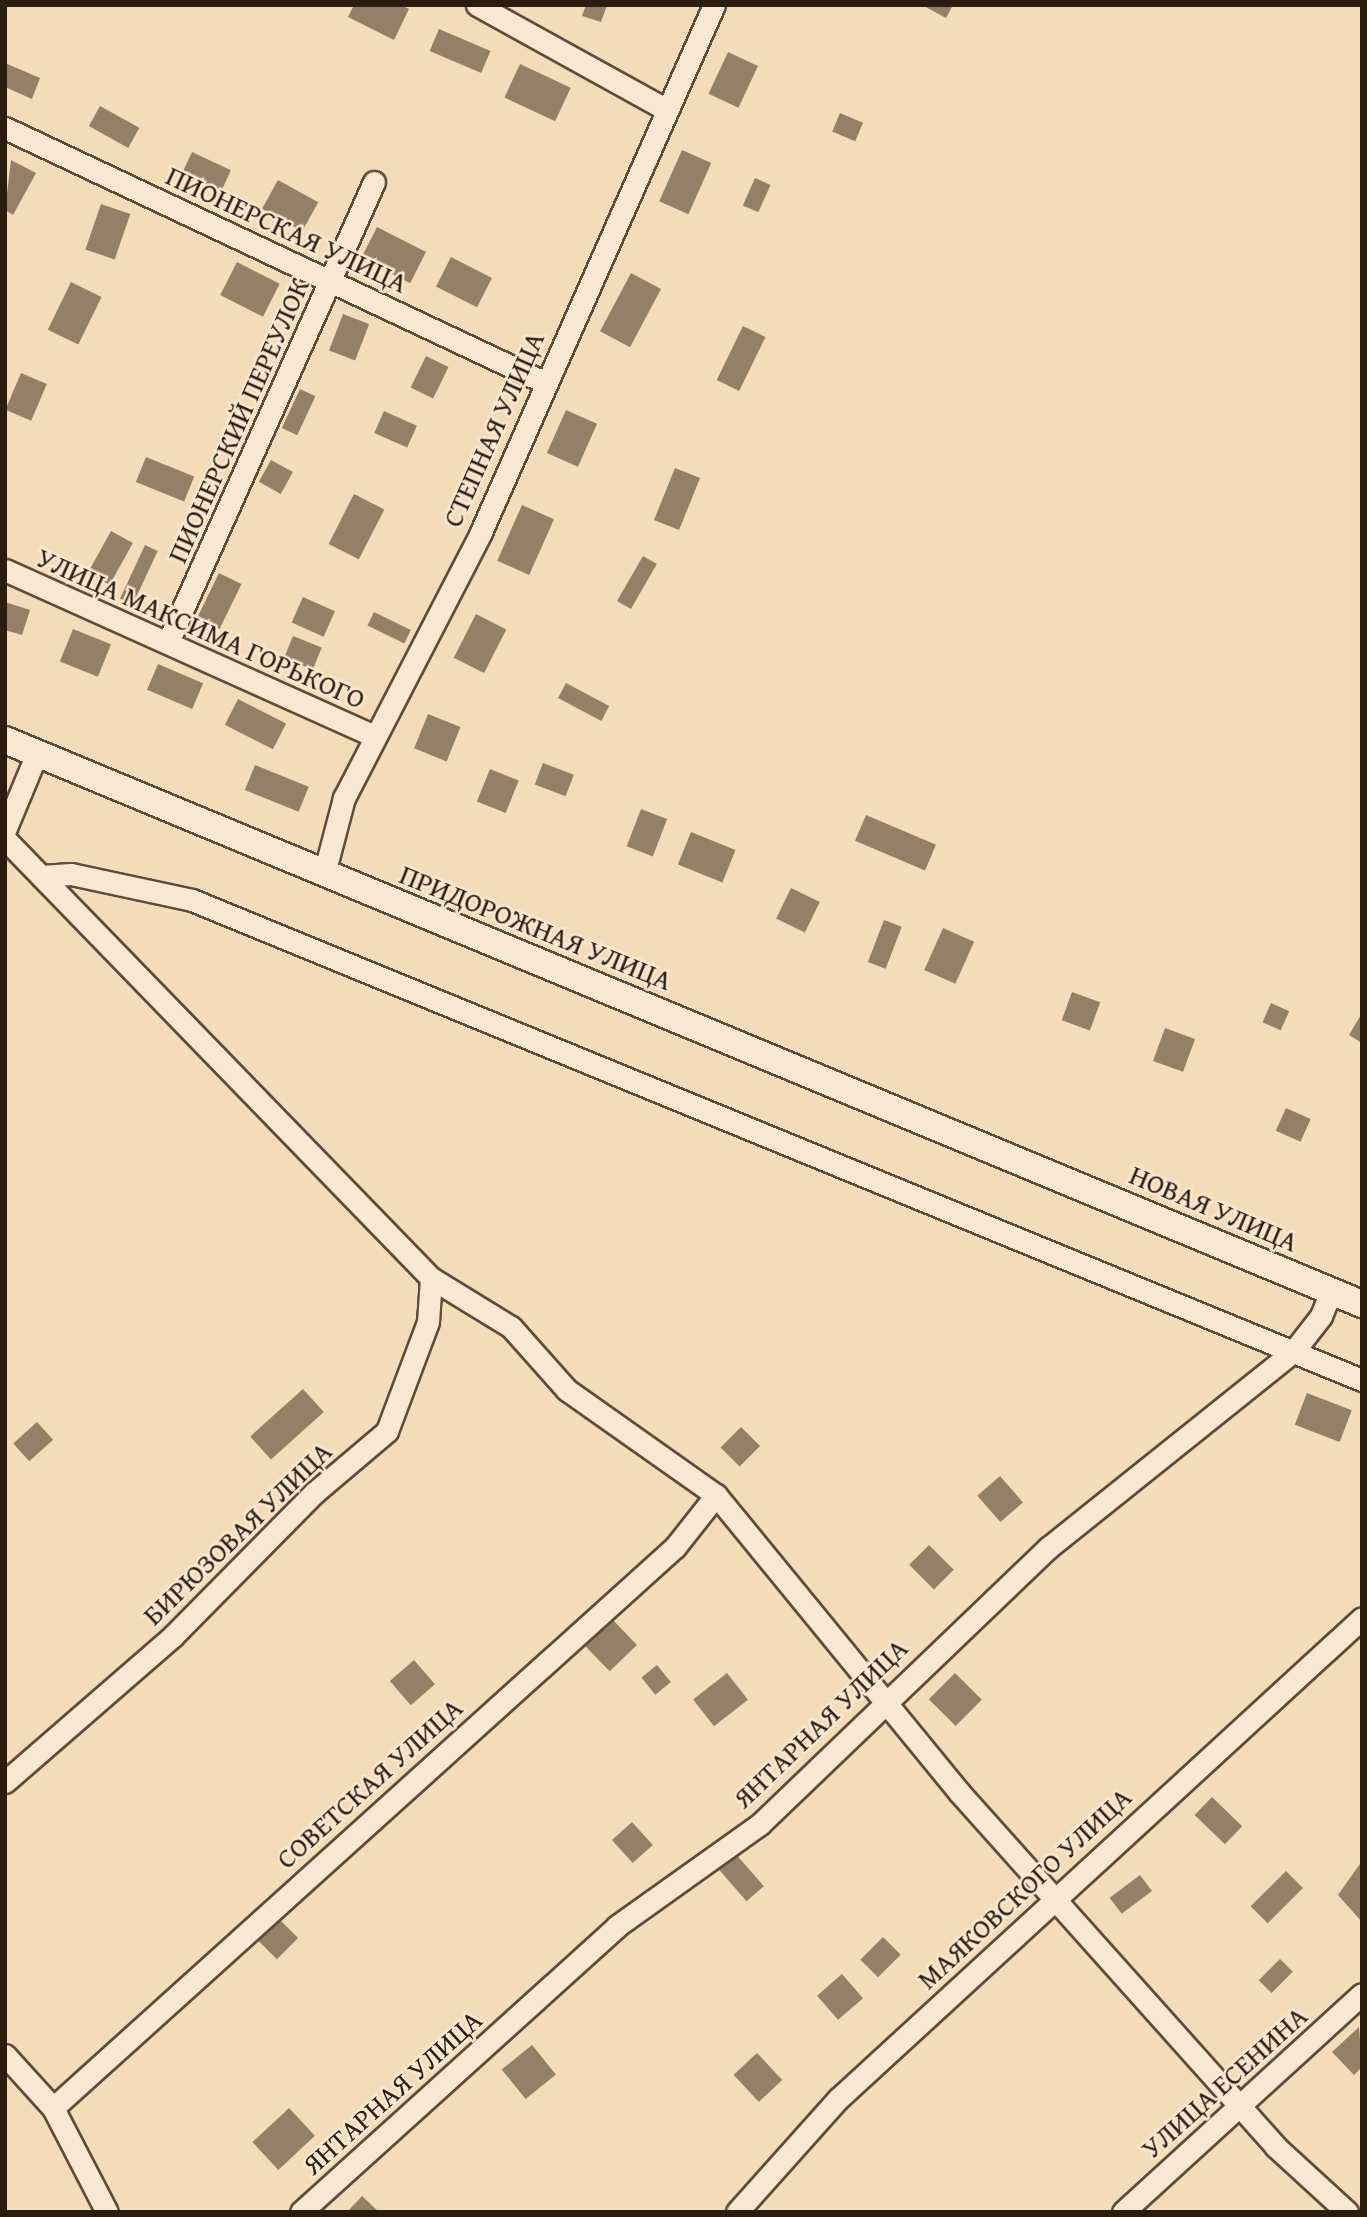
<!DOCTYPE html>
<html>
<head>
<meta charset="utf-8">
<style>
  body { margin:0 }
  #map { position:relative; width:1367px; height:2217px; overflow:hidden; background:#f4dcb9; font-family:"Gentium Book Plus",serif }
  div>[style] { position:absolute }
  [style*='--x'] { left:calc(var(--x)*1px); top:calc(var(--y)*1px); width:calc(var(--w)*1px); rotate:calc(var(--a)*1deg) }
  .building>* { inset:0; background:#938067; transform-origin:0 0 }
  .roads { filter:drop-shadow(2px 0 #5c4d3a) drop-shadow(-2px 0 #5c4d3a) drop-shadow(0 2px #5c4d3a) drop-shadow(0 -2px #5c4d3a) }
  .minor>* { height:21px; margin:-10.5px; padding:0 10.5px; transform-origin:10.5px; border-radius:10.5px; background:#f8e8d2 }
  .tertiary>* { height:26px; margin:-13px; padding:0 13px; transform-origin:13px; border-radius:13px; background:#f8e8d2 }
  span { translate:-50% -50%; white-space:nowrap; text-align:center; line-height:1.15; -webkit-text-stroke:5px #f8e8d2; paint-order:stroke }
  .street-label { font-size:28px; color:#2a1d0f }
  .frame { position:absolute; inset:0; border:7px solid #2a1d0f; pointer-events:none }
</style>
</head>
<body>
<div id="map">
  <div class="building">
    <i style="clip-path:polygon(354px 5px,401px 5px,409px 9px,394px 40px,348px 17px)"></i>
    <i style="clip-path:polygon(586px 5px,607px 5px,601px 22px,582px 16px)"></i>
    <i style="clip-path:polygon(922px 5px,953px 5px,946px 18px)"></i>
    <i style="left:439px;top:29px;width:56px;height:24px;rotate:23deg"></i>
    <i style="left:728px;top:52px;width:33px;height:46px;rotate:25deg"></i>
    <i style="clip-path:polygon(5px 63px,40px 78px,32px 99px,5px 87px)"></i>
    <i style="left:520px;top:64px;width:56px;height:37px;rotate:25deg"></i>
    <i style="left:100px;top:106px;width:45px;height:23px;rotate:29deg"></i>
    <i style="left:840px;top:113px;width:25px;height:20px;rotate:23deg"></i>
    <i style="left:682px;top:150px;width:32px;height:56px;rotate:24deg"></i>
    <i style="left:192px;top:152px;width:43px;height:24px;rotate:25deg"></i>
    <i style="clip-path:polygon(11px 160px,36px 173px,13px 215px,5px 210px)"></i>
    <i style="left:755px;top:178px;width:17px;height:30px;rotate:24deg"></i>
    <i style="left:278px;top:180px;width:46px;height:33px;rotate:29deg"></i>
    <i style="left:101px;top:204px;width:31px;height:48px;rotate:19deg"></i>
    <i style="left:377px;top:227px;width:55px;height:35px;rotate:27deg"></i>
    <i style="left:451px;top:257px;width:46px;height:33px;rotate:27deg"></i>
    <i style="left:237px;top:262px;width:48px;height:37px;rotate:27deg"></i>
    <i style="left:631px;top:273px;width:34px;height:66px;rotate:28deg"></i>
    <i style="left:71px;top:282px;width:34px;height:53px;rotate:26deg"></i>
    <i style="left:343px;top:314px;width:28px;height:39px;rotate:21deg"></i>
    <i style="left:743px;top:326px;width:25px;height:60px;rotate:26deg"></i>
    <i style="left:426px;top:356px;width:25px;height:35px;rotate:26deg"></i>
    <i style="left:21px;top:373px;width:28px;height:40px;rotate:23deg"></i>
    <i style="left:300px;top:389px;width:17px;height:43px;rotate:25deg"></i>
    <i style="left:566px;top:410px;width:34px;height:47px;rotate:24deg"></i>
    <i style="left:384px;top:411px;width:36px;height:24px;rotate:24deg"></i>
    <i style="left:146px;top:457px;width:52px;height:27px;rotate:22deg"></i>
    <i style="left:271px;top:460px;width:25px;height:25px;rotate:29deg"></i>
    <i style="left:675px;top:468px;width:27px;height:56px;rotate:22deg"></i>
    <i style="left:354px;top:494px;width:34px;height:56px;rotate:27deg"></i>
    <i style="left:522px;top:505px;width:35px;height:61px;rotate:24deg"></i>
    <i style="left:111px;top:531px;width:25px;height:48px;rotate:29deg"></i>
    <i style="left:145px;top:545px;width:14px;height:59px;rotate:25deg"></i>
    <i style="left:643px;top:556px;width:16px;height:52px;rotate:30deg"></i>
    <i style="left:219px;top:573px;width:25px;height:50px;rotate:26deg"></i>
    <i style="left:303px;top:597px;width:35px;height:28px;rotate:24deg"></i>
    <i style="clip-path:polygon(5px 602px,30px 610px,22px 635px,5px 630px)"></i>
    <i style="left:374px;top:612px;width:41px;height:15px;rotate:26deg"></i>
    <i style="left:476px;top:614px;width:34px;height:49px;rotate:27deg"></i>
    <i style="left:73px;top:629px;width:41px;height:35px;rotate:22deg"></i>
    <i style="left:293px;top:636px;width:31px;height:24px;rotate:22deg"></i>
    <i style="left:158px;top:664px;width:49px;height:28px;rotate:23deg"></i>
    <i style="left:566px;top:683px;width:49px;height:17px;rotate:28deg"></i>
    <i style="left:238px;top:699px;width:54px;height:29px;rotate:27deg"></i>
    <i style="left:428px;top:714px;width:35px;height:37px;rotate:22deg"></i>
    <i style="left:543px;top:763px;width:33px;height:23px;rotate:21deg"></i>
    <i style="left:255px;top:765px;width:58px;height:27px;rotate:22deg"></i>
    <i style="left:490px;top:769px;width:31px;height:35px;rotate:22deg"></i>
    <i style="left:641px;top:809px;width:28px;height:40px;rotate:21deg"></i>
    <i style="left:866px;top:815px;width:76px;height:28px;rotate:23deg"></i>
    <i style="left:691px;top:832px;width:48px;height:35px;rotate:22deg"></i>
    <i style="left:791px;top:888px;width:32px;height:34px;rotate:26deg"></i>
    <i style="left:884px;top:920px;width:19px;height:45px;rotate:21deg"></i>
    <i style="left:943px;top:928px;width:34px;height:46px;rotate:24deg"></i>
    <i style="left:1072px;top:992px;width:30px;height:30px;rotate:20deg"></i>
    <i style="left:1271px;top:1003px;width:20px;height:21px;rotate:24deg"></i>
    <i style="clip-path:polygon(1362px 1013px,1362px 1043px,1349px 1035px)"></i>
    <i style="left:1165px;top:1028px;width:32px;height:35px;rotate:20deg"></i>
    <i style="left:1286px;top:1108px;width:27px;height:25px;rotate:24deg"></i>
    <i style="left:303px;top:1389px;width:31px;height:71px;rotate:48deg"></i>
    <i style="left:1307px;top:1393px;width:48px;height:34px;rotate:21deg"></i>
    <i style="left:37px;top:1422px;width:24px;height:32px;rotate:48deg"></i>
    <i style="left:741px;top:1427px;width:27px;height:29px;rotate:45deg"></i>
    <i style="left:1000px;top:1476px;width:35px;height:30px;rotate:49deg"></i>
    <i style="left:929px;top:1545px;width:35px;height:28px;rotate:45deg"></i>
    <i style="left:612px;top:1619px;width:36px;height:38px;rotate:46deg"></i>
    <i style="left:414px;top:1660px;width:32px;height:32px;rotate:49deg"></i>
    <i style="left:657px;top:1665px;width:22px;height:20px;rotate:51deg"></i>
    <i style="left:727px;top:1673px;width:34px;height:43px;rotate:52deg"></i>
    <i style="left:955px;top:1673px;width:38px;height:37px;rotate:45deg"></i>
    <i style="left:1212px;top:1797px;width:42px;height:25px;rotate:44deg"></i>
    <i style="left:632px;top:1822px;width:31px;height:27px;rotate:48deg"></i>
    <i style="left:735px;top:1853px;width:44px;height:23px;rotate:49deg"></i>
    <i style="clip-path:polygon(1362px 1861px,1362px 1922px,1338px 1895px)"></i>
    <i style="left:1286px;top:1871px;width:24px;height:50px;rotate:45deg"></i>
    <i style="left:1140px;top:1875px;width:20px;height:38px;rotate:53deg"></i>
    <i style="left:279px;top:1919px;width:27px;height:30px;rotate:45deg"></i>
    <i style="left:883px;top:1937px;width:25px;height:32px;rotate:45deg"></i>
    <i style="left:1280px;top:1959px;width:18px;height:30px;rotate:45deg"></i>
    <i style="left:842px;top:1974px;width:32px;height:33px;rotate:49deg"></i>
    <i style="clip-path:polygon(1359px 2027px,1362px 2067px,1354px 2075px,1332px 2052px)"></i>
    <i style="left:532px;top:2045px;width:38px;height:39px;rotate:51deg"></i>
    <i style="left:757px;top:2053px;width:37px;height:32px;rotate:47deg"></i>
    <i style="left:289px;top:2108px;width:38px;height:50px;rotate:47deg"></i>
    <i style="clip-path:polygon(362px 2196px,379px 2212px,347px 2212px)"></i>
  </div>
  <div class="roads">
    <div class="minor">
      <i style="--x:477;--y:5;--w:217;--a:28.9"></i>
      <i style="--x:5;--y:128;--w:596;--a:25.23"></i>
      <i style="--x:5;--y:570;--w:405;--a:24.2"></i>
      <i style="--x:168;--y:642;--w:504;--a:-65.88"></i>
      <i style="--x:5;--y:830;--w:83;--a:-67.4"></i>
      <i style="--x:5;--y:839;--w:612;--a:45.86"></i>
      <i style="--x:431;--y:1278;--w:94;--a:31.5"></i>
      <i style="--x:511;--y:1327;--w:84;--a:48.4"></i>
      <i style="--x:567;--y:1390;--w:182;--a:35.2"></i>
      <i style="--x:716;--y:1495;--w:384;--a:50.7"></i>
      <i style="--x:959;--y:1792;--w:475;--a:48.2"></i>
      <i style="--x:1275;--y:2146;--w:98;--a:42.5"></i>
      <i style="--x:324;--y:874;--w:79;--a:-75.3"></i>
      <i style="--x:344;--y:798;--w:299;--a:-62.7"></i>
      <i style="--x:481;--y:532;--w:576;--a:-66.15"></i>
      <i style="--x:41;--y:876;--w:30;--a:-4"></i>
      <i style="--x:71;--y:874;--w:124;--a:12.1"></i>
      <i style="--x:192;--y:900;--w:1265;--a:22.31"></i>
      <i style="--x:5;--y:1782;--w:223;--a:-41"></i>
      <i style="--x:173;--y:1636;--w:201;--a:-45.4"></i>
      <i style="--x:314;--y:1493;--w:96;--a:-40.3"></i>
      <i style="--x:387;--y:1431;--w:116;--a:-69.4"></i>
      <i style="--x:428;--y:1322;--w:44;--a:-86.1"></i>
      <i style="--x:5;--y:2055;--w:72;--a:47.8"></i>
      <i style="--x:53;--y:2108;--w:117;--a:62.6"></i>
      <i style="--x:53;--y:2108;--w:838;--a:-42.05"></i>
      <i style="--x:675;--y:1547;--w:66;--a:-51.7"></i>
      <i style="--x:301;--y:2212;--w:426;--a:-42.1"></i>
      <i style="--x:617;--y:1926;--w:176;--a:-35.5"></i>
      <i style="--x:760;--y:1824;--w:399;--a:-43.8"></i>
      <i style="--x:1048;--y:1548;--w:314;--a:-38.7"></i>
      <i style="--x:1293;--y:1352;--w:46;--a:-52.1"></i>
      <i style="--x:1321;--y:1316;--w:27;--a:-68"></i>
      <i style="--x:737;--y:2212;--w:152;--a:-48.2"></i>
      <i style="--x:838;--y:2099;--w:711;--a:-42.55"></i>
      <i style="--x:1123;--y:2212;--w:323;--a:-42.4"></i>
    </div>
    <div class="tertiary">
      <i style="--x:5;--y:740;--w:1470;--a:22.57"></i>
    </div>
  </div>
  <div class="street-label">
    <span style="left:287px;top:229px;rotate:25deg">ПИОНЕРСКАЯ УЛИЦА</span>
    <span style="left:238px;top:420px;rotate:-66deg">ПИОНЕРСКИЙ ПЕРЕУЛОК</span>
    <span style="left:493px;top:429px;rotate:-66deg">СТЕПНАЯ УЛИЦА</span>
    <span style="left:201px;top:628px;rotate:24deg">УЛИЦА МАКСИМА ГОРЬКОГО</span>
    <span style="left:536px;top:927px;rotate:22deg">ПРИДОРОЖНАЯ УЛИЦА</span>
    <span style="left:1214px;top:1208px;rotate:23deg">НОВАЯ УЛИЦА</span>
    <span style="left:237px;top:1533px;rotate:-44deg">БИРЮЗОВАЯ УЛИЦА</span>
    <span style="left:820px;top:1723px;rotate:-44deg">ЯНТАРНАЯ УЛИЦА</span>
    <span style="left:369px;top:1783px;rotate:-42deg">СОВЕТСКАЯ УЛИЦА</span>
    <span style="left:1024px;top:1888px;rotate:-43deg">МАЯКОВСКОГО УЛИЦА</span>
    <span style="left:1224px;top:2082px;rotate:-42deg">УЛИЦА ЕСЕНИНА</span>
    <span style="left:392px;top:2092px;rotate:-42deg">ЯНТАРНАЯ УЛИЦА</span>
  </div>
  <div class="frame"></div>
</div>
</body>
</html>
